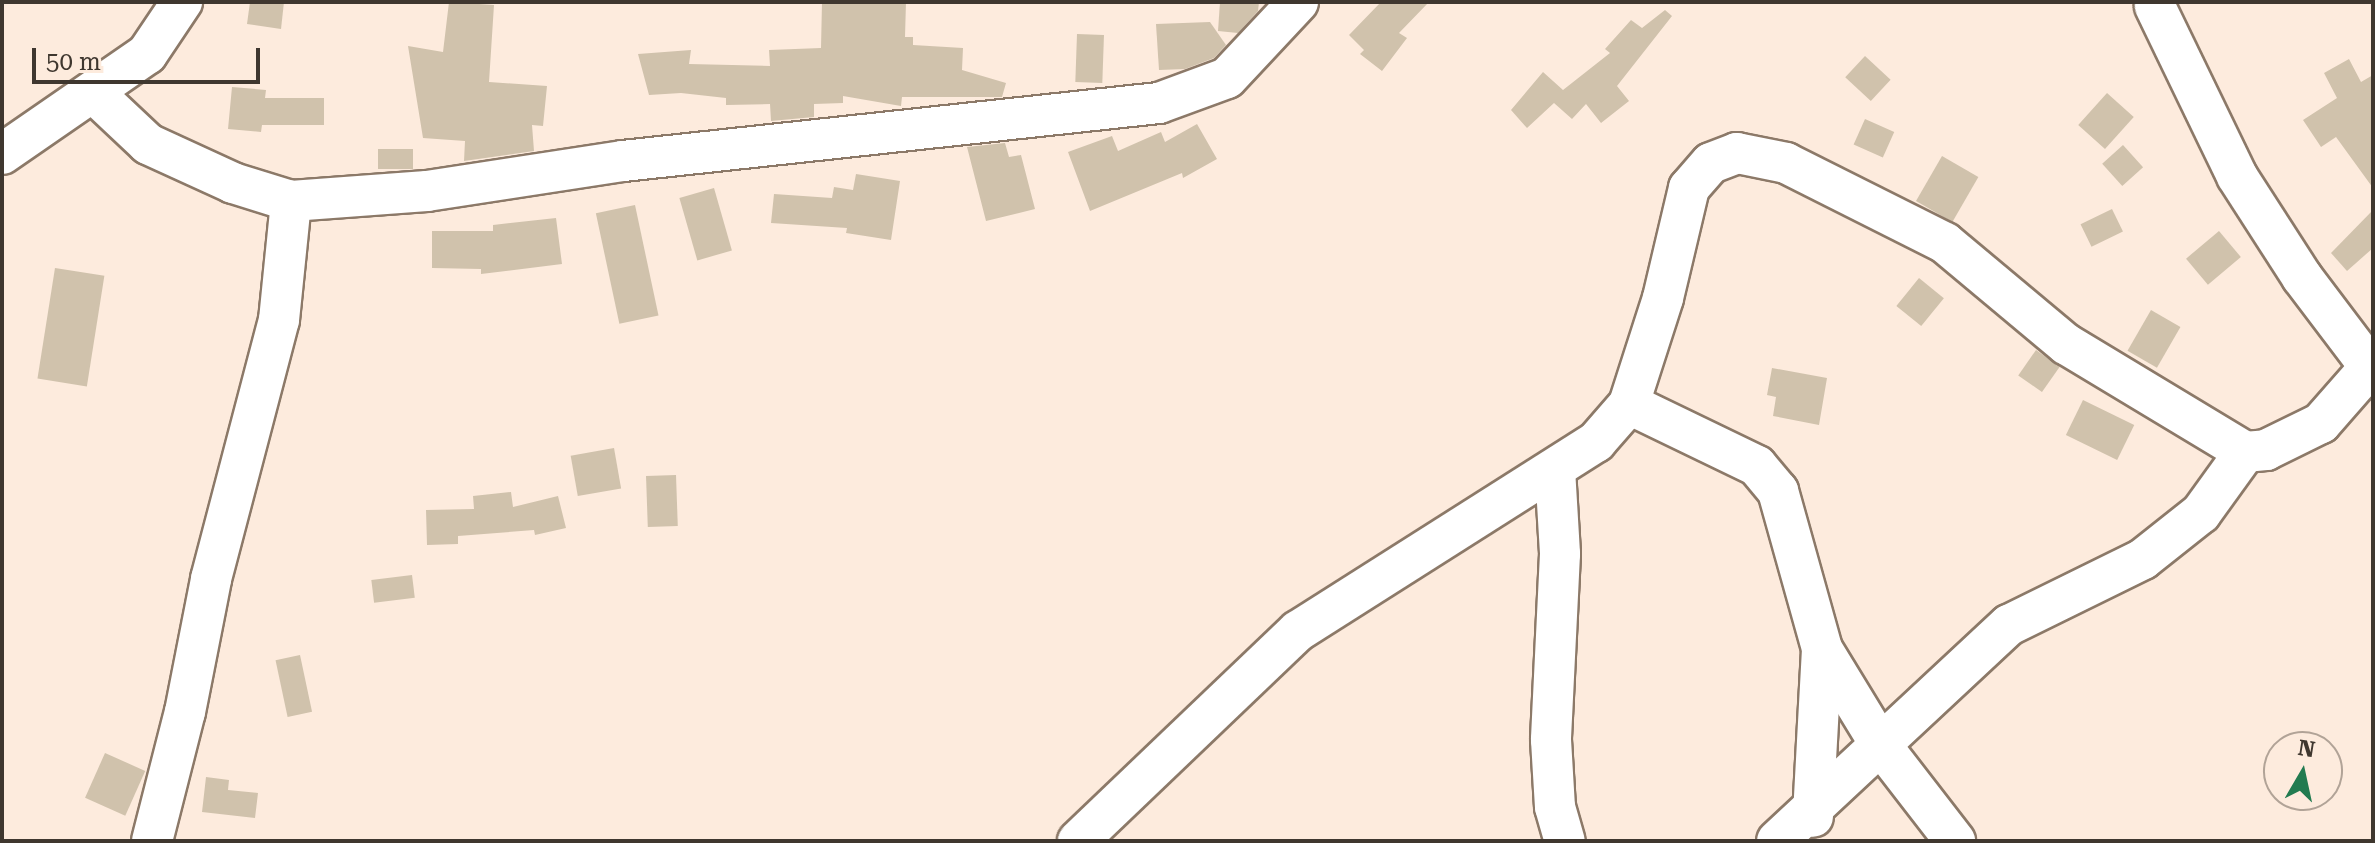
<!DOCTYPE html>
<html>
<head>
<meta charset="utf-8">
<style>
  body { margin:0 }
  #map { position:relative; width:2375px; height:843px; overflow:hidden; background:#fdebdd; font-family:"Roboto Serif",serif }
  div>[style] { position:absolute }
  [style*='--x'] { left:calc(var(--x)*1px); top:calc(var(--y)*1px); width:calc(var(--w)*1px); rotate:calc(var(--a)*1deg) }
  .building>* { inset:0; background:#d0c2ac; transform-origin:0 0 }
  .roads { filter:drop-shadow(2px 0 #8c7968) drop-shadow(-2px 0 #8c7968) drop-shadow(0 2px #8c7968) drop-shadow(0 -2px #8c7968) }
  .minor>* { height:40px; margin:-20px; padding:0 20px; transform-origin:20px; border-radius:20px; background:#fff }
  span { translate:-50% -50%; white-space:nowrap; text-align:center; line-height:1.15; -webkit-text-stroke:7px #fdebdd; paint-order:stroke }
  .frame { position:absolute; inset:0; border:4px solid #3f372f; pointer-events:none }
  .north { position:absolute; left:2263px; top:731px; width:80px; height:80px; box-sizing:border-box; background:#fdebdd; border:2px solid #b1a397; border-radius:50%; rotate:9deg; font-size:22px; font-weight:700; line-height:32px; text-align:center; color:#3f372f }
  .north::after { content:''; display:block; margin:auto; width:28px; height:36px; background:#227b50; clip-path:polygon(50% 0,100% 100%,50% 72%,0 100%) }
  .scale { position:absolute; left:32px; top:48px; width:228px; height:36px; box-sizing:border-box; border:4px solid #3f372f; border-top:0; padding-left:10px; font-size:24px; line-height:28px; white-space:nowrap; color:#3f372f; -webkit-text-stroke:6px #fdebdd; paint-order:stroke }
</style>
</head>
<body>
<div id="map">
  <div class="building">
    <i style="clip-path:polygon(250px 2px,284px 2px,281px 29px,247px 24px)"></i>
    <i style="clip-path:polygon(449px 2px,494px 5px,489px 82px,547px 86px,543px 126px,532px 125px,534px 151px,464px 161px,465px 141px,423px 138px,408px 46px,443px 52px)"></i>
    <i style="clip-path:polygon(822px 2px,906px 2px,905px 37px,913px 37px,913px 45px,963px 48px,962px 70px,1006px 83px,1002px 97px,902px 97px,901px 106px,843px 96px,843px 103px,814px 104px,814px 117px,771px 121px,770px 104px,726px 105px,726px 98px,681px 93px,649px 95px,638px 54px,691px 50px,689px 64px,770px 66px,769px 50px,821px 48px)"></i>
    <i style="clip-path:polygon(1220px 2px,1259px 2px,1258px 11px,1238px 33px,1218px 31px)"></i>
    <i style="clip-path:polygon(1381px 2px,1429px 2px,1399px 33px,1407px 38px,1382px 71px,1360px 54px,1364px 50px,1349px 35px)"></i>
    <i style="clip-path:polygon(1665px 10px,1672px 16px,1617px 86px,1629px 101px,1601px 123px,1586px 104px,1572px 119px,1554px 103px,1527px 128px,1511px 110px,1543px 72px,1563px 90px,1610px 53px,1605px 49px,1631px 20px,1642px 28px)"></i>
    <i style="clip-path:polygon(1210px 22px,1226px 45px,1214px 58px,1185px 69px,1159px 70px,1156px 24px)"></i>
    <i style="left:1077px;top:34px;width:27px;height:48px;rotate:2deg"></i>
    <i style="left:1865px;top:56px;width:35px;height:29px;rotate:43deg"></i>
    <i style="clip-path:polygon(2349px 59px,2361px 82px,2373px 75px,2373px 188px,2336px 137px,2321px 147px,2303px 120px,2337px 98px,2324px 73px)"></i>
    <i style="clip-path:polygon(232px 87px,266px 90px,265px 98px,324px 98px,324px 125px,262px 125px,261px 132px,228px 129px)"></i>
    <i style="left:2107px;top:93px;width:36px;height:43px;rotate:42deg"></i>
    <i style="left:1865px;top:119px;width:32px;height:28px;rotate:24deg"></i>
    <i style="clip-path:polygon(1197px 124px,1217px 159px,1183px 178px,1182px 173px,1090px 211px,1068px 152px,1112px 136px,1118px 151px,1161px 132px,1165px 142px)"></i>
    <i style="clip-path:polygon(1005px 143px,1009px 157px,1021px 155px,1035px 209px,986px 221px,967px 147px)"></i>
    <i style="left:2123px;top:145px;width:30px;height:28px;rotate:48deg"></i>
    <i style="left:413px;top:149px;width:20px;height:35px;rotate:90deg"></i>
    <i style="left:1942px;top:156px;width:42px;height:52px;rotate:30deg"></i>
    <i style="clip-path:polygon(856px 174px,900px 181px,891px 240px,846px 233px,847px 228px,771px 223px,774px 194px,832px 198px,834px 187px,853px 190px)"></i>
    <i style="left:714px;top:188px;width:65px;height:36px;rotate:74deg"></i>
    <i style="left:635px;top:205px;width:113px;height:40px;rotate:78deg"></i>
    <i style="left:2112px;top:209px;width:25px;height:35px;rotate:64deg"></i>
    <i style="clip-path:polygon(2373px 210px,2373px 248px,2347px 271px,2331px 253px)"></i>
    <i style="clip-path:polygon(556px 218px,562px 264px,481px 274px,481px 269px,432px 268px,432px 231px,493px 231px,493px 225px)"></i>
    <i style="left:2219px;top:231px;width:34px;height:43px;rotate:50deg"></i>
    <i style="left:55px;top:268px;width:50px;height:112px;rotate:9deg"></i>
    <i style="left:1919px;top:278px;width:32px;height:36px;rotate:39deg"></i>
    <i style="left:2151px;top:310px;width:34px;height:47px;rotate:30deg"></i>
    <i style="left:2036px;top:350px;width:29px;height:31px;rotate:35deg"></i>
    <i style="clip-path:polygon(1772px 368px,1827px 378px,1819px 425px,1773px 416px,1776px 397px,1767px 395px)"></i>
    <i style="left:2083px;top:400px;width:57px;height:39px;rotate:26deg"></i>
    <i style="left:614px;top:448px;width:41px;height:44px;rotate:80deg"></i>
    <i style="left:676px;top:475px;width:51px;height:30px;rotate:88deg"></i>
    <i style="clip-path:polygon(511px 492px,513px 507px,558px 496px,566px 528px,535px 535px,534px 530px,458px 536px,458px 544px,427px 545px,426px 510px,474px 509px,473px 496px)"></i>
    <i style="left:412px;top:575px;width:23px;height:41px;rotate:83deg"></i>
    <i style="left:300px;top:655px;width:58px;height:25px;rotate:78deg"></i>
    <i style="left:105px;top:753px;width:44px;height:49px;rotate:24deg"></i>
    <i style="clip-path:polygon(206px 777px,229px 780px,228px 790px,258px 793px,255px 818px,202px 812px)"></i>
  </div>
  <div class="roads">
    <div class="minor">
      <i style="--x:95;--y:94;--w:73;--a:43.3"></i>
      <i style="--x:148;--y:144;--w:94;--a:24.6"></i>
      <i style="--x:233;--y:183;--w:61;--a:17.2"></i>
      <i style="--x:291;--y:201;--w:136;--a:-4.2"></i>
      <i style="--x:427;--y:191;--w:198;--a:-8.7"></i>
      <i style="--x:623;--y:161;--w:539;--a:-6.18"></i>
      <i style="--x:1159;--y:103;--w:72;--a:-20.2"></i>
      <i style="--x:1227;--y:78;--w:104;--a:-46.9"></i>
      <i style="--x:2;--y:154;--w:176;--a:-34.6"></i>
      <i style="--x:147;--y:54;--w:63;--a:-56.1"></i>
      <i style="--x:1629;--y:404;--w:142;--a:25.8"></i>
      <i style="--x:1757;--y:466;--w:33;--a:50"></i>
      <i style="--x:1778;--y:491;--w:164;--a:74.4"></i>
      <i style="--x:1822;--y:649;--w:168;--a:93.1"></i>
      <i style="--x:1555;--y:469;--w:85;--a:86.6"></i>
      <i style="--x:1560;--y:554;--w:186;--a:92.8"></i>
      <i style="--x:1551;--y:740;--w:67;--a:86.6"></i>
      <i style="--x:1555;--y:807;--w:35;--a:74"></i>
      <i style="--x:1822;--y:649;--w:111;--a:58.6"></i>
      <i style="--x:1880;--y:744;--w:123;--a:52.3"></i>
      <i style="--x:152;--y:841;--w:133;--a:-75.7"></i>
      <i style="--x:185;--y:712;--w:136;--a:-78.9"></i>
      <i style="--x:211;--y:579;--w:268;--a:-75.3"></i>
      <i style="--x:279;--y:320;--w:120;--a:-84.2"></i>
      <i style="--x:1078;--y:841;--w:304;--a:-43.7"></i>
      <i style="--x:1298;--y:631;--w:353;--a:-32.4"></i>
      <i style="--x:1596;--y:442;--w:50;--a:-49"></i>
      <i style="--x:1629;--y:404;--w:111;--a:-72.2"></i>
      <i style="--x:1663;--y:298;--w:113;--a:-76.7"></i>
      <i style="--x:1689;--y:188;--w:33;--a:-49"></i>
      <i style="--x:1711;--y:163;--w:28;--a:-21"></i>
      <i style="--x:1737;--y:153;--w:50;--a:11.5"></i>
      <i style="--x:1786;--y:163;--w:178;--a:26.7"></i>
      <i style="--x:1945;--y:243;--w:158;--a:39.9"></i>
      <i style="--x:2066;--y:344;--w:209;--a:31.1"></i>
      <i style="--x:2245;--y:452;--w:21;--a:-5"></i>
      <i style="--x:2266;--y:450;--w:61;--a:-26.1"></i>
      <i style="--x:2321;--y:423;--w:74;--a:-48.8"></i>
      <i style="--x:2370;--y:367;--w:113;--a:-127.1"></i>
      <i style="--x:2302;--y:277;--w:120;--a:-122.8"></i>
      <i style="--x:2237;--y:176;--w:189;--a:-115.8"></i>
      <i style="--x:1777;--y:841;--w:317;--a:-43"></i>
      <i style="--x:2009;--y:625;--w:149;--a:-26.2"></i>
      <i style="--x:2143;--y:559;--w:74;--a:-38.4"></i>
      <i style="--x:2201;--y:513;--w:75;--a:-54.2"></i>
    </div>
  </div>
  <div class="frame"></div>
  <div class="north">N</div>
  <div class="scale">50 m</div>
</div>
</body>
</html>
